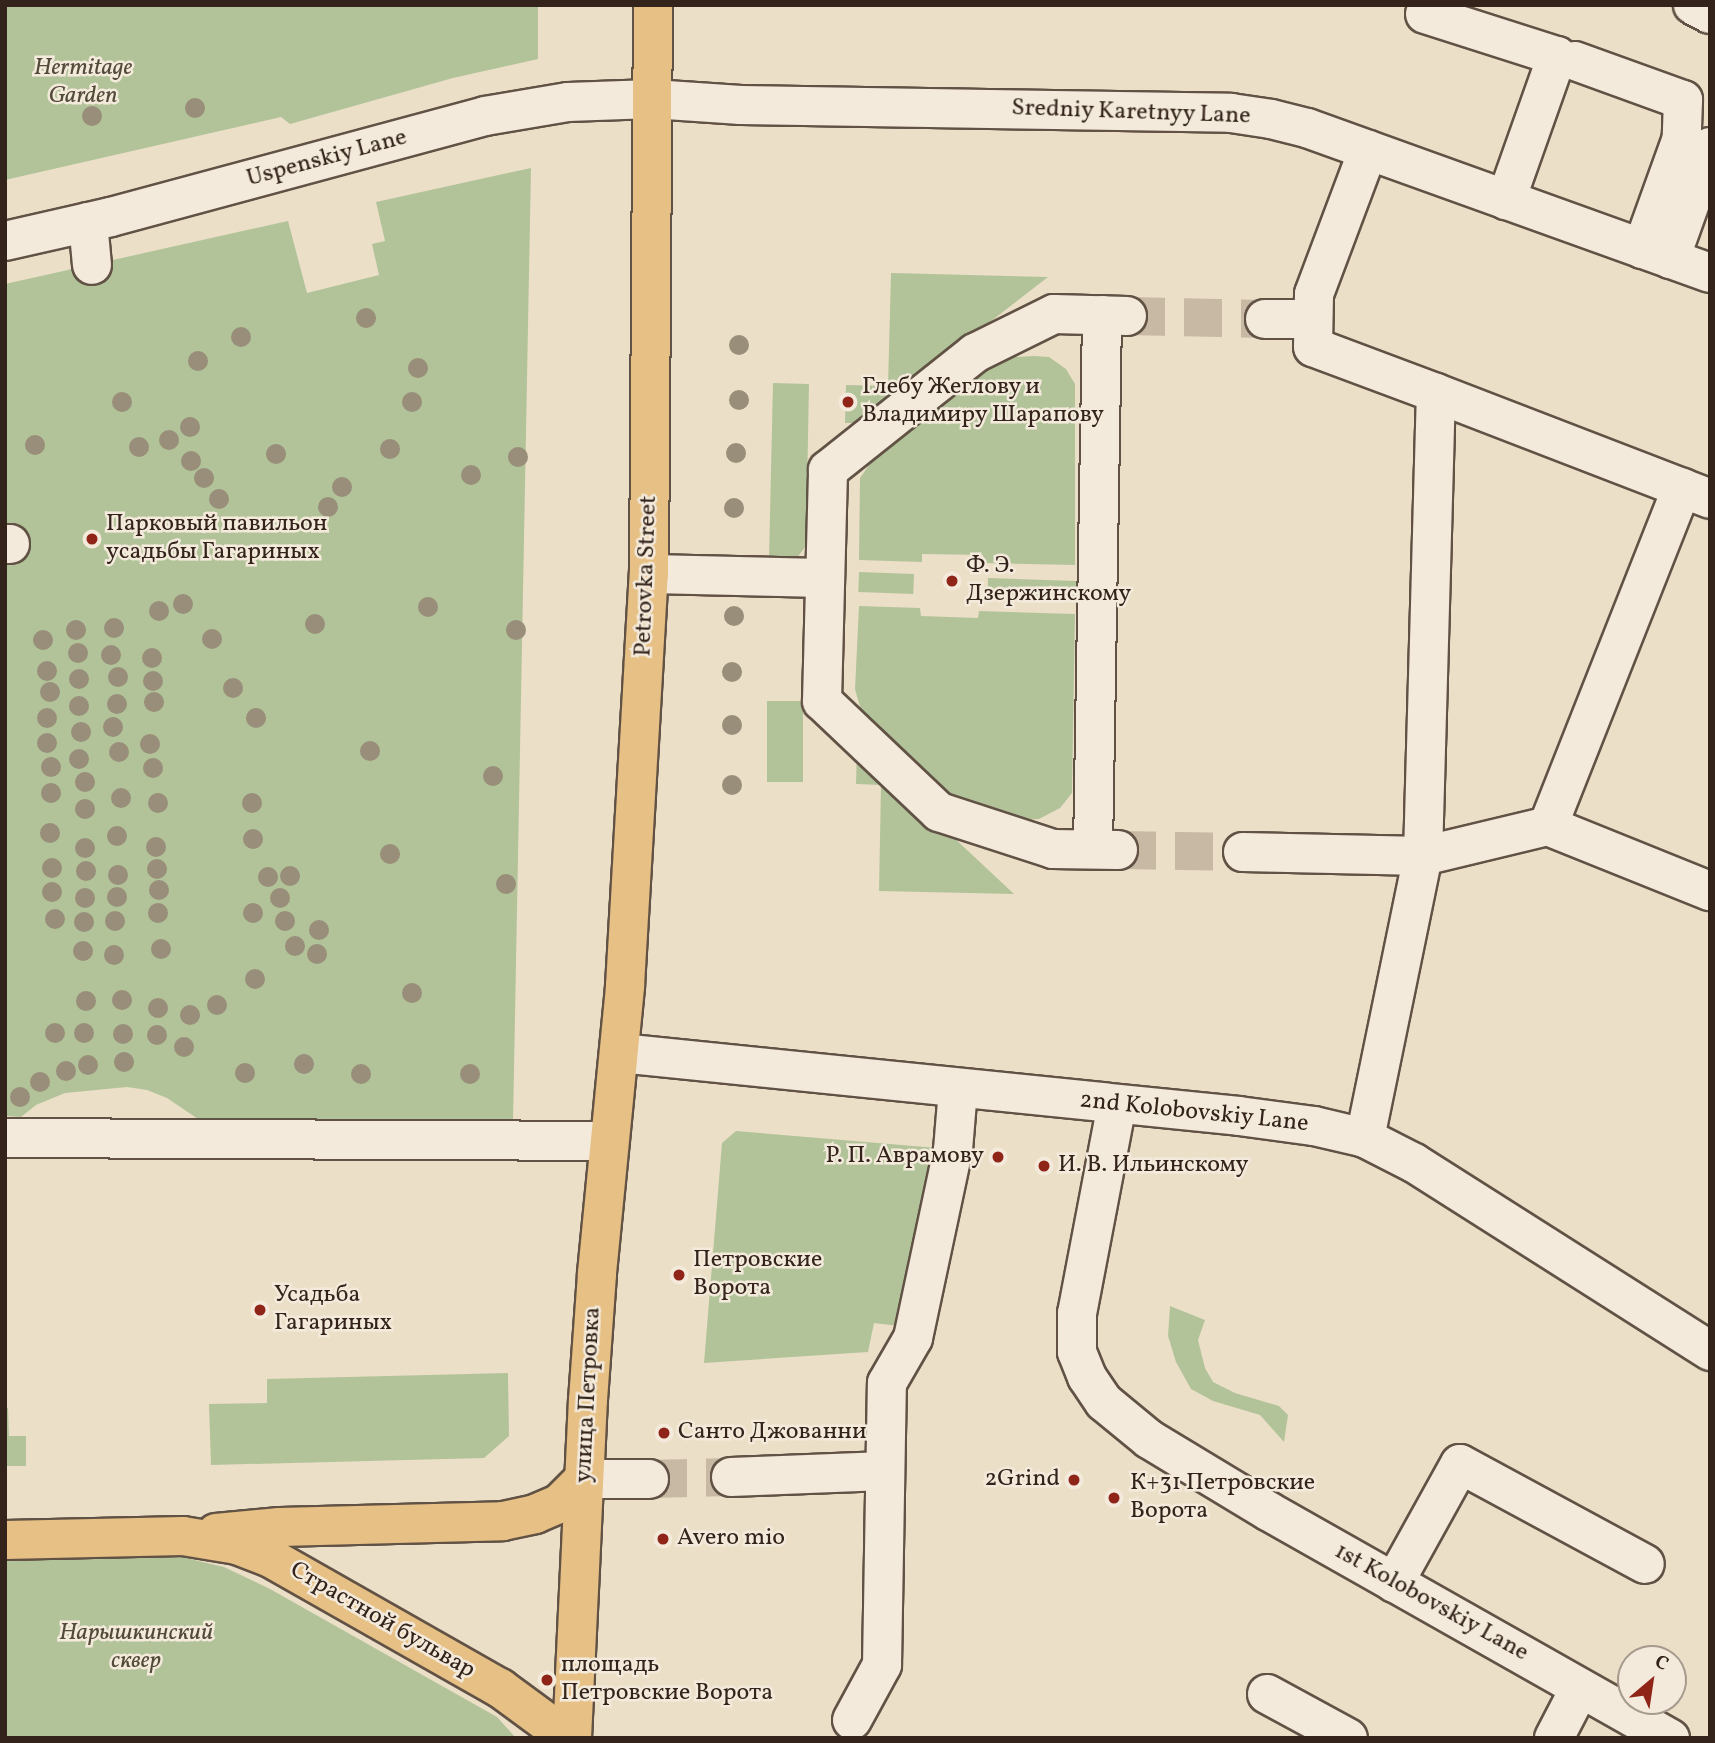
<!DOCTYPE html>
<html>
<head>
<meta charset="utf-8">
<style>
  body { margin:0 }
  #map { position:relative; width:1715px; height:1743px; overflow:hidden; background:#ecdfc7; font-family:Vollkorn,serif }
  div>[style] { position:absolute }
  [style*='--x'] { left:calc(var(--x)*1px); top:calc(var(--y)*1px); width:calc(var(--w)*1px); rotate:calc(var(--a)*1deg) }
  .green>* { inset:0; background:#b2c39a; transform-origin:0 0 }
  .minor-tunnel>* { height:38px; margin-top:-19px; transform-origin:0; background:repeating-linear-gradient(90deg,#c7b9a4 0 38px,transparent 0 57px) }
  .roads { filter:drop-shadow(2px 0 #615245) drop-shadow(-2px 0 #615245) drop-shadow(0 2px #615245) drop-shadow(0 -2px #615245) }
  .minor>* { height:38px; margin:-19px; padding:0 19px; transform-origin:19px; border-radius:19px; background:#f3eadb }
  .major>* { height:38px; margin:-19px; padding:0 19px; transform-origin:19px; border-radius:19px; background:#e6c084 }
  .trees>* { width:20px; height:20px; margin:-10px; border-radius:50%; background:#988e79 }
  .dots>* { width:19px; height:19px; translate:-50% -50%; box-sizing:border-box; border:4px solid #f3eadb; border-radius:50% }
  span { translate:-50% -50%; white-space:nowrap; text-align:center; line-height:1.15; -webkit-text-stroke:5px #f3eadb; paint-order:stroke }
  .park-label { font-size:24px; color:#534b3a; font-style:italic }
  .street-label { font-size:24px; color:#33231a }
  .poi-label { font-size:24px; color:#33231a }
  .left { translate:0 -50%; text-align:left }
  .right { translate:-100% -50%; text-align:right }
  .frame { position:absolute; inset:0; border:7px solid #33231a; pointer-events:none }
  .north { position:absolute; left:1617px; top:1645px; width:70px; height:70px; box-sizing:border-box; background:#f3eadb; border:2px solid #a69a8e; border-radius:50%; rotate:29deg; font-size:19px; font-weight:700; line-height:28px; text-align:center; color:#33231a }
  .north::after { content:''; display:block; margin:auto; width:24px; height:32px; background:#8f2418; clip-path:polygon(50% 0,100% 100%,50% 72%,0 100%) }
</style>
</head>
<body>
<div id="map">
  <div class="green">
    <i style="clip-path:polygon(5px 5px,538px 5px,538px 59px,453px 78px,290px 124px,281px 117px,5px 180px)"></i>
    <i style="clip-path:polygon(531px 168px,513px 1122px,198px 1119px,167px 1098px,147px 1090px,127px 1087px,65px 1093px,36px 1105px,21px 1117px,5px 1116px,5px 284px,288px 221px,307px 293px,379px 275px,372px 244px,385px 241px,376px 202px)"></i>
    <i style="clip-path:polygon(891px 273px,1048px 277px,859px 423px,845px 423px,846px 385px,888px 386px)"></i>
    <i style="clip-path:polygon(1034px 356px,1049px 357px,1066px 369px,1075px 384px,1075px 565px,984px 563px,983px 555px,922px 554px,922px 562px,859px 560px,860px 478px,877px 454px,970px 377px,1014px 357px)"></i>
    <i style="clip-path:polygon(773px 383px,809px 384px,806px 546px,796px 559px,769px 559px)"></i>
    <i style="left:859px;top:572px;width:55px;height:20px;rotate:2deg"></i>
    <i style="left:988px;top:578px;width:88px;height:20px;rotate:2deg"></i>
    <i style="clip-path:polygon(859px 606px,920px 608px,921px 616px,978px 618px,979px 611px,1075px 614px,1072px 793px,1060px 808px,1039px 819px,1018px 820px,961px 806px,864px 721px,855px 689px)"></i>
    <i style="left:767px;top:701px;width:36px;height:81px"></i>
    <i style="clip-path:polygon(857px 747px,1014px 894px,879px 891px,881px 785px,856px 784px)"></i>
    <i style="clip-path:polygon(736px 1131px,937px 1148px,899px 1326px,874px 1323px,868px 1352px,704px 1363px,722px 1143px)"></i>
    <i style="clip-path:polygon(1170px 1306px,1205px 1320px,1198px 1340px,1205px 1368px,1213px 1382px,1235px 1393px,1279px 1406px,1288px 1415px,1284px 1442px,1260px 1415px,1213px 1401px,1191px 1389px,1176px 1362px,1168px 1336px)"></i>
    <i style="clip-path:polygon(508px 1373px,509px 1436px,484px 1458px,211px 1465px,209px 1404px,267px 1403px,267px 1379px)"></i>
    <i style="clip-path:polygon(5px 1408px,8px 1408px,9px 1436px,26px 1436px,26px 1466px,5px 1466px)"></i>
    <i style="clip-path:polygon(177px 1556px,224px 1567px,270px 1589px,497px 1717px,516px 1738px,5px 1738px,5px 1560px)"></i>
  </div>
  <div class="minor-tunnel">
    <i style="--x:1127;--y:316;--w:138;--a:1.2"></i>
    <i style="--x:1118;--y:850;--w:125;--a:0.9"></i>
    <i style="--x:649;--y:1479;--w:82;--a:-1.4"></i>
  </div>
  <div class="roads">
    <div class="minor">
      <i style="--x:1693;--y:5;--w:19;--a:28"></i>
      <i style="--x:1425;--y:14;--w:139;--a:17.7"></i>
      <i style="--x:1557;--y:56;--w:153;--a:109.5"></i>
      <i style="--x:1575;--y:61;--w:115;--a:19.9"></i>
      <i style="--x:1683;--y:100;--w:38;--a:92"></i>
      <i style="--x:1682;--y:138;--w:118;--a:109.8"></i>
      <i style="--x:88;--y:222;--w:43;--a:84.7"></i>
      <i style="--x:5;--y:241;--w:109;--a:-12.8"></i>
      <i style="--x:111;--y:217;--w:387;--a:-15.1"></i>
      <i style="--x:485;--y:116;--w:84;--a:-9.6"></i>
      <i style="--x:568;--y:102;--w:84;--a:-2"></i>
      <i style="--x:652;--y:99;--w:89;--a:3.9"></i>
      <i style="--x:741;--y:105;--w:490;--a:0.9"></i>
      <i style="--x:1231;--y:113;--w:40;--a:8.5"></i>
      <i style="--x:1271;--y:119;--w:37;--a:14"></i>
      <i style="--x:1307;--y:128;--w:428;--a:19.8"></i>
      <i style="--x:1670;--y:259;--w:119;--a:-70.3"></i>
      <i style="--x:1265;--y:319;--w:48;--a:0"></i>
      <i style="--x:1436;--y:393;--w:294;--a:21.1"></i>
      <i style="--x:5;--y:544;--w:5;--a:0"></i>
      <i style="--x:649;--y:574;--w:176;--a:1.3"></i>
      <i style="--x:1548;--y:826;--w:364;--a:-68.4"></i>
      <i style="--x:1093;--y:849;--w:534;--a:-89.03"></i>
      <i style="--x:1118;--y:850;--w:65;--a:-179.1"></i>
      <i style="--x:1053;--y:849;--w:120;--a:-162"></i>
      <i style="--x:939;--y:812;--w:161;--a:-136.5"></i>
      <i style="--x:822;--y:701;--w:231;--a:-88.5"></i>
      <i style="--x:828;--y:470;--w:188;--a:-38.5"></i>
      <i style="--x:975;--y:353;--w:88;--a:-26.3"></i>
      <i style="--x:1054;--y:314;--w:73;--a:1.6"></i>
      <i style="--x:1243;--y:852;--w:180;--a:1.3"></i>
      <i style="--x:1423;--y:856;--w:129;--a:-13.5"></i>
      <i style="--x:1548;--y:826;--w:175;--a:21.9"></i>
      <i style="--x:620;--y:1053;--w:622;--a:5.81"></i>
      <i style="--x:1239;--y:1116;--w:76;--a:7.6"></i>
      <i style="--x:1314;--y:1126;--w:52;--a:13.2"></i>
      <i style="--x:1365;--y:1138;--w:55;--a:27"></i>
      <i style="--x:1414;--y:1163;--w:351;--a:32.4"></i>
      <i style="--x:1117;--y:1104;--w:213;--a:100.8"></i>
      <i style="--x:1077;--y:1313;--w:39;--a:90"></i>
      <i style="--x:1077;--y:1352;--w:27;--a:68"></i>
      <i style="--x:1087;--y:1377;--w:30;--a:56"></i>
      <i style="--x:1104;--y:1402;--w:58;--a:39.4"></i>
      <i style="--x:1149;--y:1439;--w:139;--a:31.2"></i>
      <i style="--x:1268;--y:1511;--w:462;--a:29.5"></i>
      <i style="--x:5;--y:1138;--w:604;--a:0.28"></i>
      <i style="--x:1365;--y:1138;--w:288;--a:-78.4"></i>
      <i style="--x:1423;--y:856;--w:463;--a:-88.4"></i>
      <i style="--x:1436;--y:393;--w:131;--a:-159.5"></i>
      <i style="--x:1313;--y:347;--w:53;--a:-88.9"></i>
      <i style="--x:1314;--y:294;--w:154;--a:-69.4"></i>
      <i style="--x:731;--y:1477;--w:154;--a:-2.2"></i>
      <i style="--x:584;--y:1479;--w:65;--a:0"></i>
      <i style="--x:1394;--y:1583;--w:136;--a:-61"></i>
      <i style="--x:1460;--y:1464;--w:210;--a:28.4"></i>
      <i style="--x:1267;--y:1694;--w:92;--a:28.5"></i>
      <i style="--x:852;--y:1720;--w:63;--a:-61.4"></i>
      <i style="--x:882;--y:1665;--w:282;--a:-89"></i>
      <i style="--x:887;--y:1383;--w:52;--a:-60"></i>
      <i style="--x:913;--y:1338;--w:192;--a:-78"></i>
      <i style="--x:953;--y:1150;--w:61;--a:-85.3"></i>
      <i style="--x:1554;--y:1738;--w:56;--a:-62.5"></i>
    </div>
    <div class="major">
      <i style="--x:216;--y:1533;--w:64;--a:-5.4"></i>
      <i style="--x:280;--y:1527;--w:223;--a:-1.5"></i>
      <i style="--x:503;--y:1521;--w:33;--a:-12"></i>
      <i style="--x:535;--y:1514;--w:26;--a:-23"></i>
      <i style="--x:559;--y:1504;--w:35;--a:-45"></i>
      <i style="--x:5;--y:1540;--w:178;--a:-1.3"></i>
      <i style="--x:183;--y:1536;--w:55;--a:9.5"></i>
      <i style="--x:237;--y:1545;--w:34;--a:21"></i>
      <i style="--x:269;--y:1557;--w:266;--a:29.6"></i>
      <i style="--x:500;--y:1688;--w:84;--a:36.3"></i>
      <i style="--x:572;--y:1738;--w:338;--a:-87.3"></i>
      <i style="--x:588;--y:1400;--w:127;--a:-85.9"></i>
      <i style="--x:597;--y:1273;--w:288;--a:-84.4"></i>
      <i style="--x:625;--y:986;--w:413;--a:-86.7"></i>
      <i style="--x:649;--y:574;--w:569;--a:-89.6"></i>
    </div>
  </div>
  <div class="trees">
    <i style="left:195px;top:108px"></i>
    <i style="left:92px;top:116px"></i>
    <i style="left:366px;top:318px"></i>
    <i style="left:241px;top:337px"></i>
    <i style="left:739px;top:345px"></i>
    <i style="left:198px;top:361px"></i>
    <i style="left:418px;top:368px"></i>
    <i style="left:739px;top:400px"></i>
    <i style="left:122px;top:402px"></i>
    <i style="left:412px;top:402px"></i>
    <i style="left:190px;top:427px"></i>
    <i style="left:169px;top:440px"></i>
    <i style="left:35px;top:445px"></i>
    <i style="left:139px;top:447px"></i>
    <i style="left:390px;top:449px"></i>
    <i style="left:736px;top:453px"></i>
    <i style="left:276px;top:454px"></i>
    <i style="left:518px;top:457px"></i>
    <i style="left:191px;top:461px"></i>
    <i style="left:471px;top:475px"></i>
    <i style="left:204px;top:478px"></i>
    <i style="left:342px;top:487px"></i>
    <i style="left:219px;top:499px"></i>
    <i style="left:328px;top:507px"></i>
    <i style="left:734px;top:508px"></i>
    <i style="left:183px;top:604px"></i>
    <i style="left:428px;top:607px"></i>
    <i style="left:159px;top:611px"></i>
    <i style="left:734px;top:616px"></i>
    <i style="left:315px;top:624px"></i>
    <i style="left:114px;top:628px"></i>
    <i style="left:76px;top:630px"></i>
    <i style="left:516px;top:630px"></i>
    <i style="left:212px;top:639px"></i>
    <i style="left:43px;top:640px"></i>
    <i style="left:78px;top:653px"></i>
    <i style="left:111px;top:655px"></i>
    <i style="left:152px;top:658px"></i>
    <i style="left:47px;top:671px"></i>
    <i style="left:732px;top:672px"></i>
    <i style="left:118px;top:677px"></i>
    <i style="left:79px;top:679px"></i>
    <i style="left:153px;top:681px"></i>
    <i style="left:233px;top:688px"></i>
    <i style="left:50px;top:692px"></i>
    <i style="left:154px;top:702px"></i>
    <i style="left:117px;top:704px"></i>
    <i style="left:79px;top:706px"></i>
    <i style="left:47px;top:718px"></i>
    <i style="left:256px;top:718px"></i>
    <i style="left:732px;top:725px"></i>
    <i style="left:113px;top:727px"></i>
    <i style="left:81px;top:732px"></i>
    <i style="left:47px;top:743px"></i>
    <i style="left:150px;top:744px"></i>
    <i style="left:370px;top:751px"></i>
    <i style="left:119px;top:752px"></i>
    <i style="left:79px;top:759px"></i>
    <i style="left:51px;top:767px"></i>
    <i style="left:153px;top:768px"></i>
    <i style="left:493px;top:776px"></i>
    <i style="left:85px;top:782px"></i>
    <i style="left:732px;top:785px"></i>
    <i style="left:51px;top:793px"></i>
    <i style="left:121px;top:798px"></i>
    <i style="left:158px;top:803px"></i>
    <i style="left:252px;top:803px"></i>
    <i style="left:85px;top:809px"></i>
    <i style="left:50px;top:833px"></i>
    <i style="left:117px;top:836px"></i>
    <i style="left:253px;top:839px"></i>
    <i style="left:156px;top:847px"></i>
    <i style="left:85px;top:848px"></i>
    <i style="left:390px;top:854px"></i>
    <i style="left:52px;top:868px"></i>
    <i style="left:157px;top:869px"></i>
    <i style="left:86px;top:871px"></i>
    <i style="left:118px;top:875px"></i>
    <i style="left:290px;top:876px"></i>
    <i style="left:268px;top:877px"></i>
    <i style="left:506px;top:884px"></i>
    <i style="left:159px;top:890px"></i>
    <i style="left:52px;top:892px"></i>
    <i style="left:117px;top:897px"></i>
    <i style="left:85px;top:898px"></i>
    <i style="left:280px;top:898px"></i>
    <i style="left:158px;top:913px"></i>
    <i style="left:253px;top:913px"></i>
    <i style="left:55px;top:919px"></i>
    <i style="left:115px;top:921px"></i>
    <i style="left:285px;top:921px"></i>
    <i style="left:84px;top:922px"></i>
    <i style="left:319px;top:930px"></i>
    <i style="left:295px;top:946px"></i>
    <i style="left:161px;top:949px"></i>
    <i style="left:83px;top:951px"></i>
    <i style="left:317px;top:954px"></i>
    <i style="left:114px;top:955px"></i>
    <i style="left:255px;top:979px"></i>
    <i style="left:412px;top:993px"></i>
    <i style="left:122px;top:1000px"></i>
    <i style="left:86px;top:1001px"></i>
    <i style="left:217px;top:1005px"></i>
    <i style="left:158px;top:1008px"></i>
    <i style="left:190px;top:1015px"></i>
    <i style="left:55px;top:1033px"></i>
    <i style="left:84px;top:1033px"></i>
    <i style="left:123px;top:1034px"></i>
    <i style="left:157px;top:1035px"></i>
    <i style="left:184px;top:1047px"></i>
    <i style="left:124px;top:1062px"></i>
    <i style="left:304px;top:1064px"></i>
    <i style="left:88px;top:1065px"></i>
    <i style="left:66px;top:1071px"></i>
    <i style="left:245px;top:1073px"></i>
    <i style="left:361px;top:1074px"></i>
    <i style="left:470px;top:1074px"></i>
    <i style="left:40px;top:1082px"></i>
    <i style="left:20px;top:1097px"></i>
  </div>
  <div class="dots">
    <i style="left:848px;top:402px;background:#8f2418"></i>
    <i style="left:92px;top:539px;background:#8f2418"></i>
    <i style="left:952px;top:581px;background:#8f2418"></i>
    <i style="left:998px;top:1157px;background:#8f2418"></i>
    <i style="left:1044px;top:1166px;background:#8f2418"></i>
    <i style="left:679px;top:1275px;background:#8f2418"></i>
    <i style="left:260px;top:1310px;background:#8f2418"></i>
    <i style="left:664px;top:1433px;background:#8f2418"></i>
    <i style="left:1074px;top:1480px;background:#8f2418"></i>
    <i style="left:1114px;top:1498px;background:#8f2418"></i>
    <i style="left:663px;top:1539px;background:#8f2418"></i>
    <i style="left:547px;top:1680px;background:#8f2418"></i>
  </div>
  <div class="park-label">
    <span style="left:83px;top:83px">Hermitage<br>Garden</span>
    <span style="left:136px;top:1648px">Нарышкинский<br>сквер</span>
  </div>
  <div class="street-label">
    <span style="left:1131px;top:113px;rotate:2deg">Sredniy Karetnyy Lane</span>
    <span style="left:327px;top:159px;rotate:-15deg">Uspenskiy Lane</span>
    <span style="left:647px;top:576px;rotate:-88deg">Petrovka Street</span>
    <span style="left:1194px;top:1113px;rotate:6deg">2nd Kolobovskiy Lane</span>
    <span style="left:589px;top:1395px;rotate:-87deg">улица Петровка</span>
    <span style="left:1431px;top:1603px;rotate:29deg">1st Kolobovskiy Lane</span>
    <span style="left:382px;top:1621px;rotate:30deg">Страстной бульвар</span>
  </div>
  <div class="poi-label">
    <span class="left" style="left:862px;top:402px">Глебу Жеглову и<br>Владимиру Шарапову</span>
    <span class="left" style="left:106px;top:539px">Парковый павильон<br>усадьбы Гагариных</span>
    <span class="left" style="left:966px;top:581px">Ф. Э.<br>Дзержинскому</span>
    <span class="right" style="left:984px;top:1157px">Р. П. Аврамову</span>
    <span class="left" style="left:1058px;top:1166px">И. В. Ильинскому</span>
    <span class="left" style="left:693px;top:1275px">Петровские<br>Ворота</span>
    <span class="left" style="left:274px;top:1310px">Усадьба<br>Гагариных</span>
    <span class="left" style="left:678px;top:1433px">Санто Джованни</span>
    <span class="right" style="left:1060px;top:1480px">2Grind</span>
    <span class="left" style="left:1130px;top:1498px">К+31 Петровские<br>Ворота</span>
    <span class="left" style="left:677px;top:1539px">Avero mio</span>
    <span class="left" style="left:561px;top:1680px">площадь<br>Петровские Ворота</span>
  </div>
  <div class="frame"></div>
  <div class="north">С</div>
</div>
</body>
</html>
